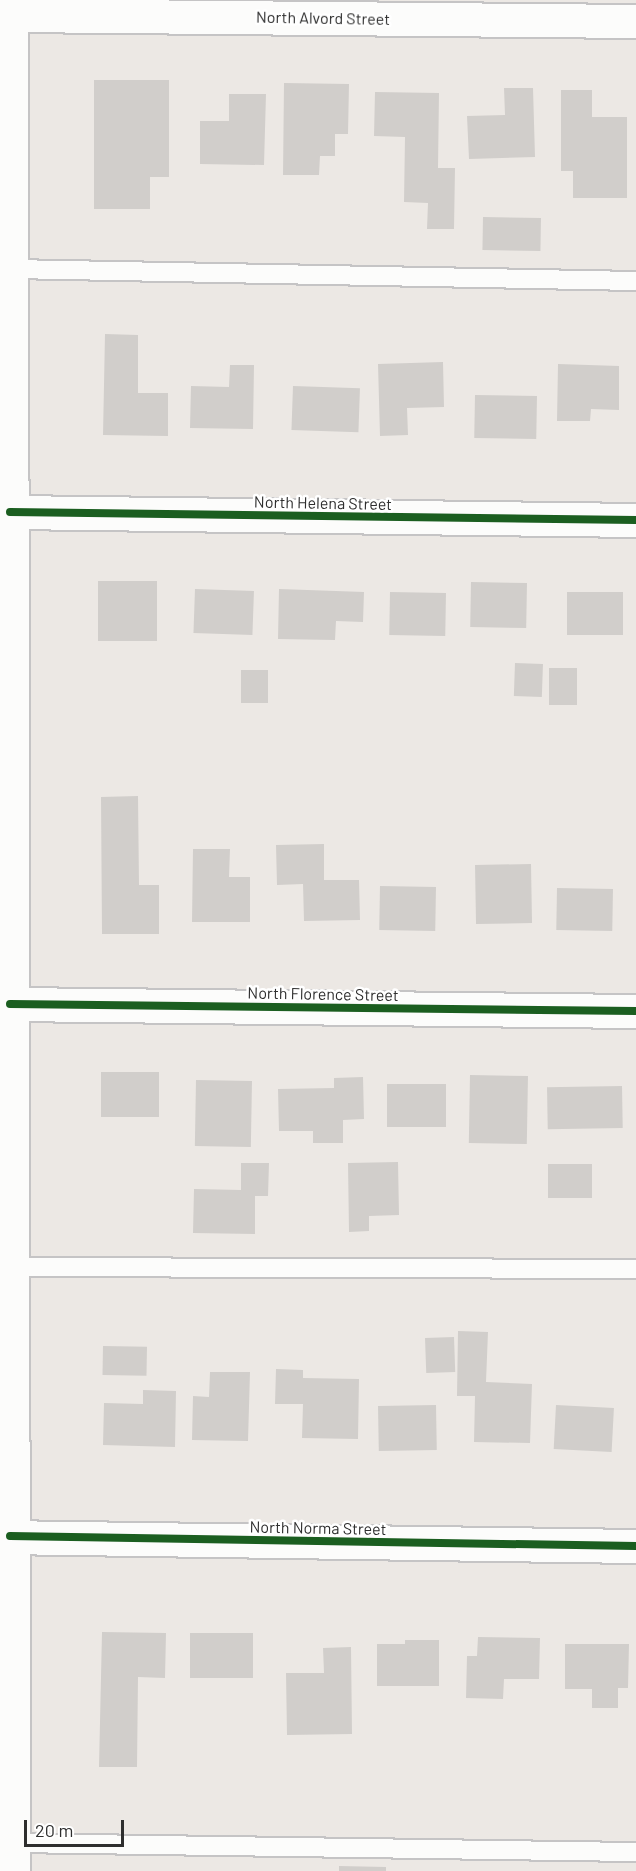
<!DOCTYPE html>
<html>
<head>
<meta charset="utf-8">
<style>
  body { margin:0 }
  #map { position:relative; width:636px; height:1871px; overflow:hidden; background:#ece8e4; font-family:Barlow,sans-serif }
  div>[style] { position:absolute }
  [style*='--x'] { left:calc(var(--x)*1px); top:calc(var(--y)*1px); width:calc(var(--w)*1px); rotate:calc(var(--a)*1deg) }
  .building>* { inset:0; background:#d1cecb; transform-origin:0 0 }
  .roads { filter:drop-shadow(2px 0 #c5c4c5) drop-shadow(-2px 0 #c5c4c5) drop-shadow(0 2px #c5c4c5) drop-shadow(0 -2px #c5c4c5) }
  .lane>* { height:18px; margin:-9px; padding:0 9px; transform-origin:9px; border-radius:9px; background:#fcfcfb }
  .street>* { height:33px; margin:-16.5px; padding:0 16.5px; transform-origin:16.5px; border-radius:16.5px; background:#fcfcfb }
  .secondary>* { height:33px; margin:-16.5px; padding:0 16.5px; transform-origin:16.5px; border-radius:16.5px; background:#fcfcfb }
  .cycleway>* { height:8px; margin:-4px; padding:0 4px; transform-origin:4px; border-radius:4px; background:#1b5e20 }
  span { translate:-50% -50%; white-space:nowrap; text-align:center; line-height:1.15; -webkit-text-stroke:5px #fff; paint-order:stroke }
  .street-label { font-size:16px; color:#2e2e2e }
  .scale { position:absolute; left:24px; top:1820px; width:100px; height:27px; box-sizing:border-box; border:3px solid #2e2e2e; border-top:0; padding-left:8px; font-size:18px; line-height:21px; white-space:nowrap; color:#2e2e2e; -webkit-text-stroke:4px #fff; paint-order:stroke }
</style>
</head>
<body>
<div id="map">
  <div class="building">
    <i style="clip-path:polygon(94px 80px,169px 80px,169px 177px,150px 177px,150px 209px,94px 209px)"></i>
    <i style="clip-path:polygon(284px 83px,349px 84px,348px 134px,335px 134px,335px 156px,320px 156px,319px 175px,283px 175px)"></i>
    <i style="clip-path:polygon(504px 88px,533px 88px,535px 157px,469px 159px,467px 116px,505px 115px)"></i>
    <i style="clip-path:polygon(561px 90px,592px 90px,592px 117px,627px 117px,627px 198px,573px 198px,573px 171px,561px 171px)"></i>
    <i style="clip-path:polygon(375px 92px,439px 93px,438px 168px,455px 168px,454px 229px,427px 229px,428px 203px,404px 202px,405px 137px,374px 136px)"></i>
    <i style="clip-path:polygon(229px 94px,266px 94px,264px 165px,200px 164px,200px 121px,229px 121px)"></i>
    <i style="left:483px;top:217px;width:58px;height:33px;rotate:1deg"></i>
    <i style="clip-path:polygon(105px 334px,138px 335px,138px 393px,168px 393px,168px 436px,103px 435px)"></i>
    <i style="clip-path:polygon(443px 362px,444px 407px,407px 408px,408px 435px,380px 436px,378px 364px)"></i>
    <i style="clip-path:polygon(558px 364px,619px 366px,619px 410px,591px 409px,590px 421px,557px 421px)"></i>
    <i style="clip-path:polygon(230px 365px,254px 365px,253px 429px,190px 428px,191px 386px,229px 387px)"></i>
    <i style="left:293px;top:386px;width:67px;height:44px;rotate:2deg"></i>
    <i style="left:475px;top:395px;width:62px;height:43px;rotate:1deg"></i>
    <i style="left:98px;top:581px;width:59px;height:60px"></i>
    <i style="left:471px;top:582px;width:56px;height:45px;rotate:1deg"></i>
    <i style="left:195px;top:589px;width:59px;height:44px;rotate:2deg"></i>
    <i style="clip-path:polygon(279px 589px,364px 592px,363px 622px,336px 621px,335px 640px,278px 639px)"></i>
    <i style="left:390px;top:592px;width:56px;height:43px;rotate:1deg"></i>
    <i style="left:567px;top:592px;width:56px;height:43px"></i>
    <i style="left:515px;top:663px;width:28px;height:33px;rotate:2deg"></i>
    <i style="left:549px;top:668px;width:28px;height:37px"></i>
    <i style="left:241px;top:670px;width:27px;height:33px"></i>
    <i style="clip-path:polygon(138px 796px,139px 885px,159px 885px,159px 934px,102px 934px,101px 797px)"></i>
    <i style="clip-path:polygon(324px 844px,324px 880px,359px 880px,360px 920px,304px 921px,303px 884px,277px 885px,276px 845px)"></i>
    <i style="clip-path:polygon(193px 849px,230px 849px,229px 877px,250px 877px,250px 922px,192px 922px)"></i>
    <i style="left:531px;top:864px;width:59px;height:56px;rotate:89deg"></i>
    <i style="left:380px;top:886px;width:56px;height:44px;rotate:1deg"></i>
    <i style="left:557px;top:888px;width:56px;height:42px;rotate:1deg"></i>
    <i style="left:159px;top:1072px;width:45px;height:58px;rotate:90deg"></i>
    <i style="left:470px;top:1075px;width:58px;height:68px;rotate:1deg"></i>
    <i style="clip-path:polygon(363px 1077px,364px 1119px,343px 1120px,343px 1143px,313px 1143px,313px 1131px,279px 1131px,278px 1089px,334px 1088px,334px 1078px)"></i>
    <i style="left:196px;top:1080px;width:56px;height:66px;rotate:1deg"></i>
    <i style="left:387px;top:1084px;width:59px;height:43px"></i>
    <i style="left:622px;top:1086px;width:42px;height:75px;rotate:89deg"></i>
    <i style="clip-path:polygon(398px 1162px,399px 1215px,369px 1216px,369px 1231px,349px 1232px,348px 1163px)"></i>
    <i style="clip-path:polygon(241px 1163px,269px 1163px,268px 1196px,255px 1196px,255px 1234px,193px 1233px,194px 1189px,241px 1190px)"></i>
    <i style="left:548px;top:1164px;width:44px;height:34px"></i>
    <i style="clip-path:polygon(458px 1331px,488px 1332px,486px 1382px,532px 1384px,530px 1443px,474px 1442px,475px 1396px,457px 1396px)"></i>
    <i style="left:454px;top:1337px;width:35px;height:29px;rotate:88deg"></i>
    <i style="left:103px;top:1346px;width:44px;height:29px;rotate:1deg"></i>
    <i style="clip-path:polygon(276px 1369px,303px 1370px,303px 1378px,359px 1379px,358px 1439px,302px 1438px,303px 1404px,275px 1404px)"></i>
    <i style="clip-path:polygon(210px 1372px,250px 1372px,248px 1441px,192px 1440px,193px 1396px,209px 1397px)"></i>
    <i style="clip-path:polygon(143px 1390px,176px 1391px,175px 1447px,103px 1445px,104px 1403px,143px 1404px)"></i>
    <i style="left:436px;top:1405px;width:45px;height:58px;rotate:89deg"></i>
    <i style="left:556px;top:1405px;width:58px;height:44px;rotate:3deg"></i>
    <i style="clip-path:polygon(102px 1632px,166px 1633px,165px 1678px,138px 1677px,137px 1767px,99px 1767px)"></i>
    <i style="left:190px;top:1633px;width:63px;height:45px"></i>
    <i style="clip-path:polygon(478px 1637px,540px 1638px,539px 1679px,504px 1679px,503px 1699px,466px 1698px,467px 1656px,477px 1656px)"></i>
    <i style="clip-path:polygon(405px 1640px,439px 1640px,439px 1686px,377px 1686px,377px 1644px,405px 1644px)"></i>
    <i style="clip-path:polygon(565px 1644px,629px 1644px,628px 1688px,618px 1688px,618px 1708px,592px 1708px,592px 1689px,565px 1689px)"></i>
    <i style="clip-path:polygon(351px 1647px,352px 1734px,287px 1735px,286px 1673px,324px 1673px,323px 1648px)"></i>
    <i style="clip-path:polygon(339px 1866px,386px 1867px,386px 1871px,339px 1871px)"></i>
  </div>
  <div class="roads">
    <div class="lane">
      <i style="--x:11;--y:269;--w:625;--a:1.1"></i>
      <i style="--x:10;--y:1267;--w:626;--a:0.18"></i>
      <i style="--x:13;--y:1843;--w:623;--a:0.83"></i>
    </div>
    <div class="street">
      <i style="--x:11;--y:15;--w:625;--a:0.55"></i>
      <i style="--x:10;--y:512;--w:626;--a:0.73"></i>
      <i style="--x:10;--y:1004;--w:626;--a:0.64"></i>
    </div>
    <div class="secondary">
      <i style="--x:11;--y:0;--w:1871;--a:89.94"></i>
      <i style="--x:0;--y:1537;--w:636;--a:0.81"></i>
    </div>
  </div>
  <div class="cycleway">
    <i style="--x:10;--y:512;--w:626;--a:0.73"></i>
    <i style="--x:10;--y:1004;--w:626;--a:0.64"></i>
    <i style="--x:10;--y:1536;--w:626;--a:0.92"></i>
  </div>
  <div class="street-label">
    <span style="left:323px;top:18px;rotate:1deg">North Alvord Street</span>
    <span style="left:323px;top:503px;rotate:1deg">North Helena Street</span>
    <span style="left:323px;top:994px;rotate:1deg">North Florence Street</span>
    <span style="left:318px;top:1528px;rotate:1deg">North Norma Street</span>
  </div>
  <div class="scale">20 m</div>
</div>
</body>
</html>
